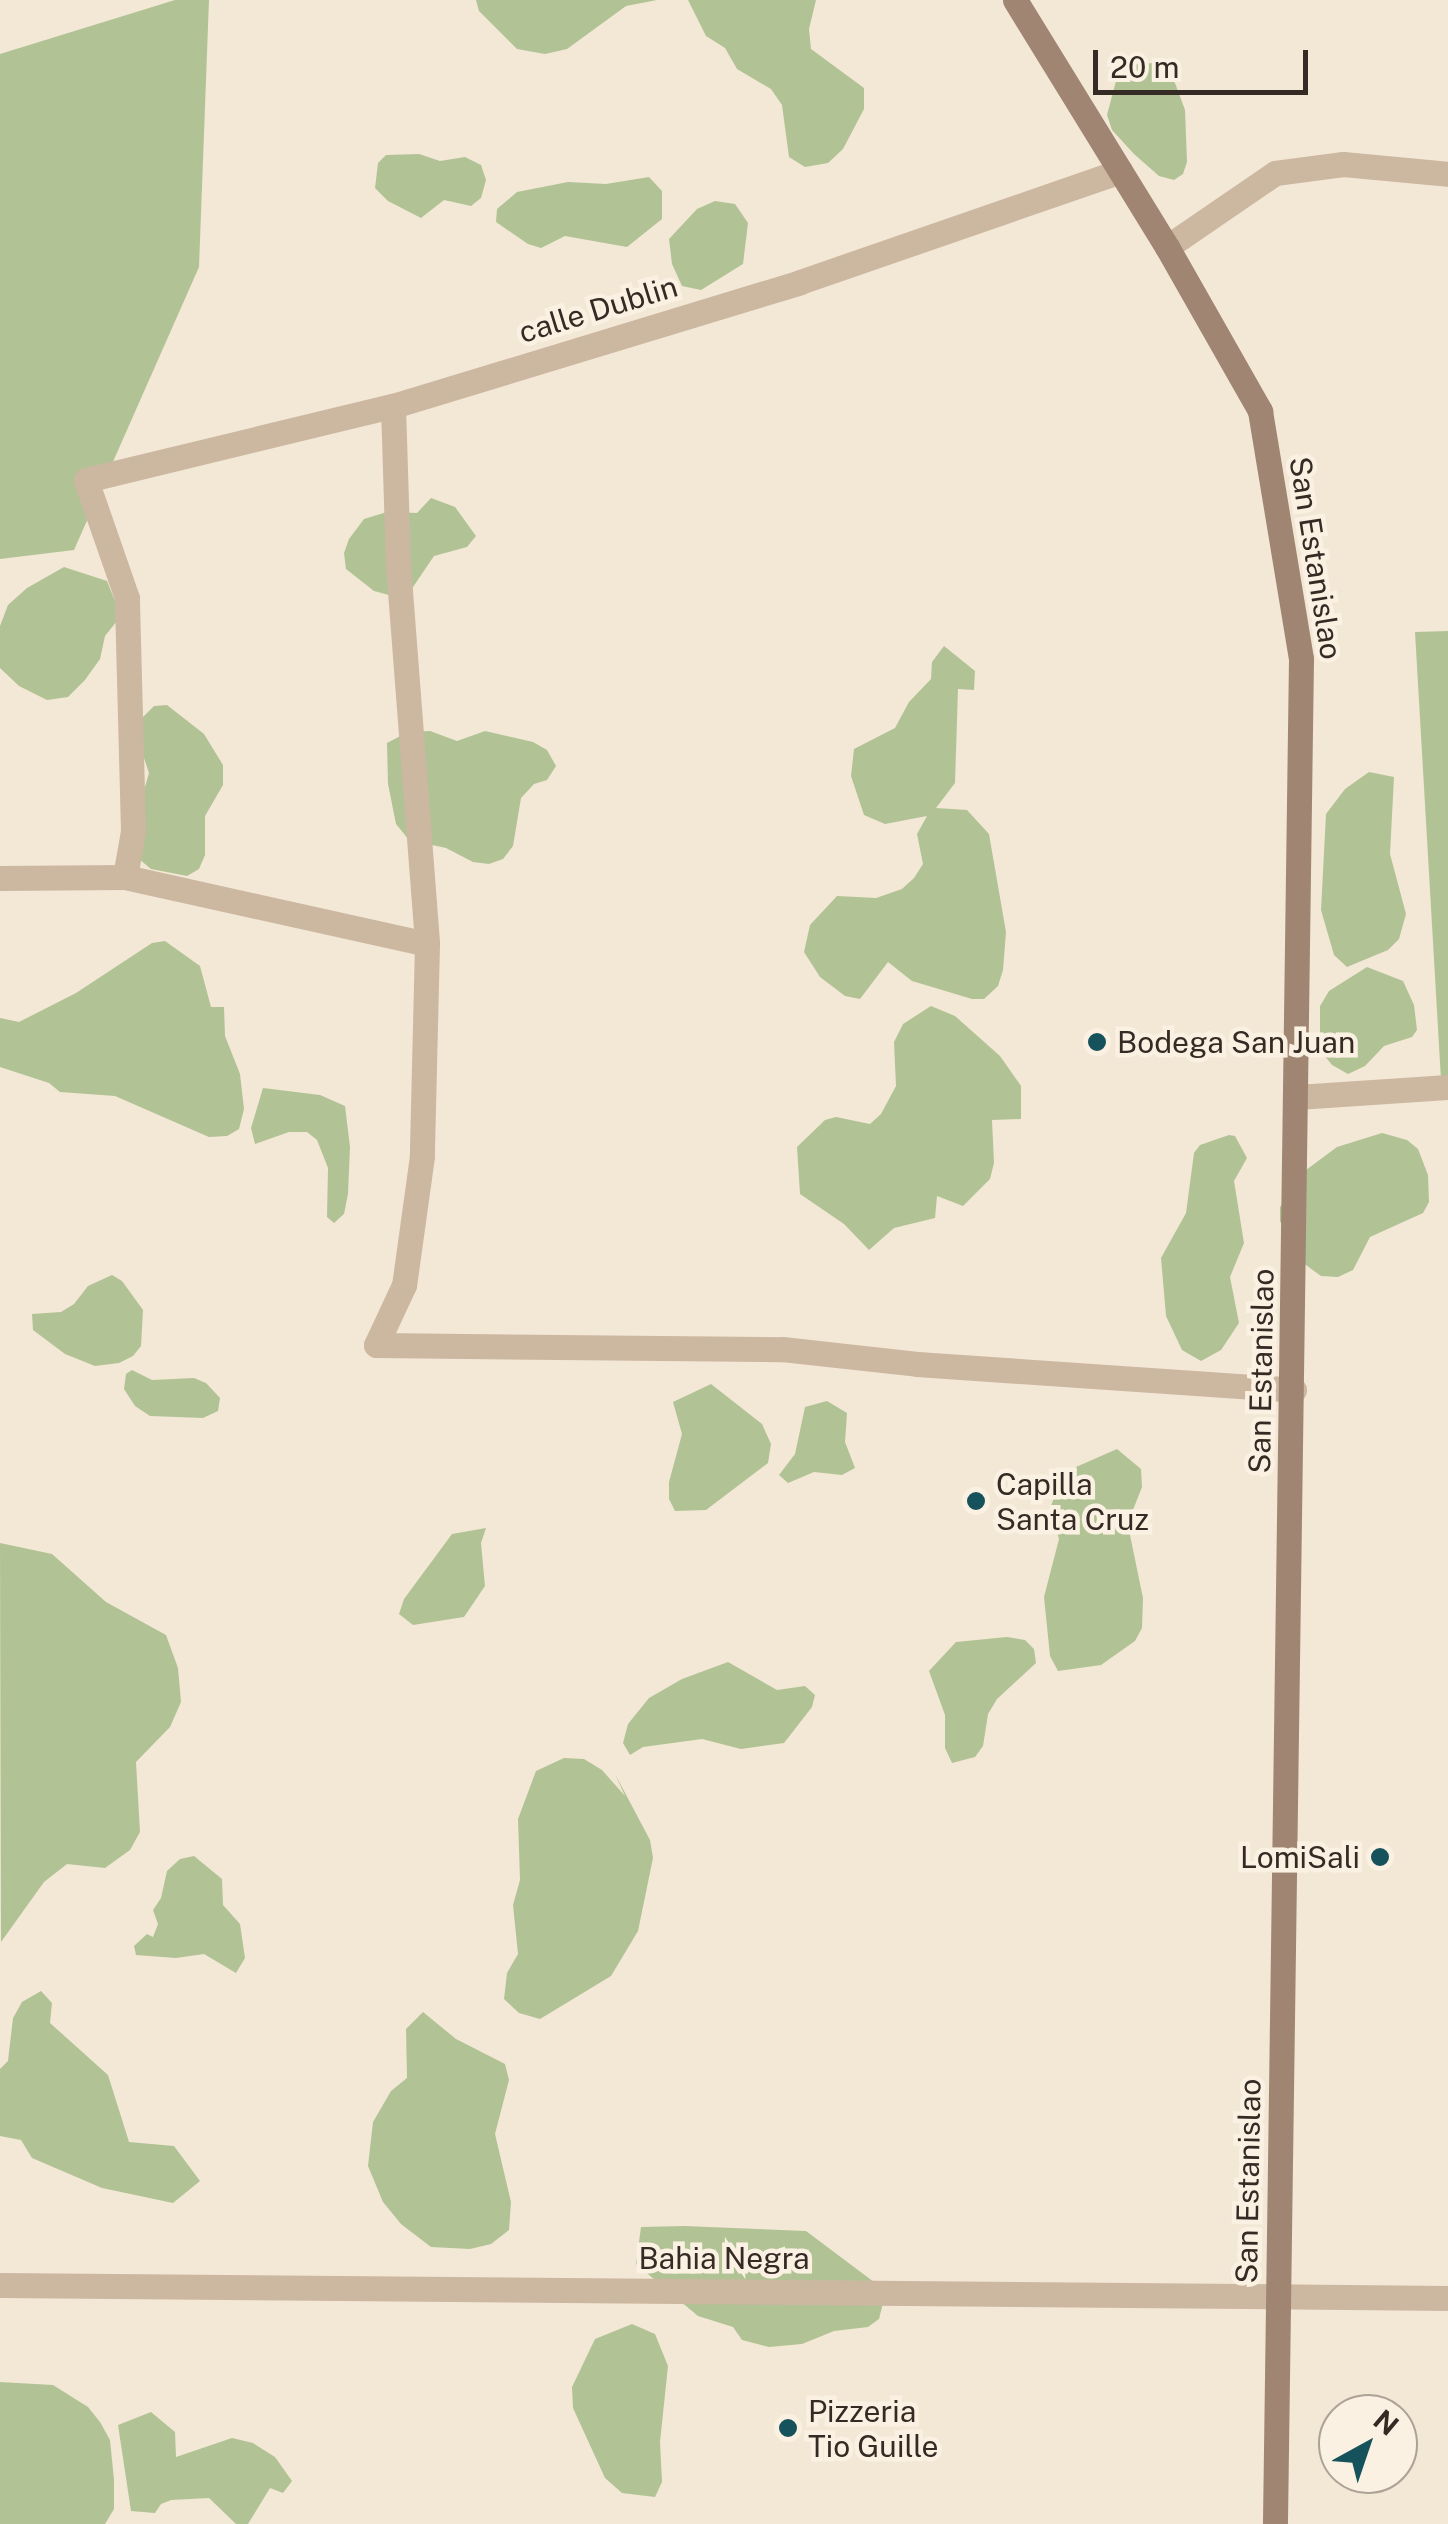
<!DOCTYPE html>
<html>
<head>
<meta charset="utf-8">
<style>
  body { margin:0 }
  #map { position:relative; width:1448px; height:2524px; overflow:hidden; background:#f3e7d6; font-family:"Public Sans",sans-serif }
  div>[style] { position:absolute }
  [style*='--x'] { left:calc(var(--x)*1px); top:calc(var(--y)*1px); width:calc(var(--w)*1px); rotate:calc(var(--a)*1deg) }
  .green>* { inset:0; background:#b1c395 }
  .lane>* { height:25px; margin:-12.5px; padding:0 12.5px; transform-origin:12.5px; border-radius:12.5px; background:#ccb7a1 }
  .street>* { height:25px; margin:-12.5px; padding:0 12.5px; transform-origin:12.5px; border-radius:12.5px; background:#ccb7a1 }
  .secondary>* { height:25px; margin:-12.5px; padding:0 12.5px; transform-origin:12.5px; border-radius:12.5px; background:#a08672 }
  .dots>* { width:28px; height:28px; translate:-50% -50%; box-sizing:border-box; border:5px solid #fbf1e2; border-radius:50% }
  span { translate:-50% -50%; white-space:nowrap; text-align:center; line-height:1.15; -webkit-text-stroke:9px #fbf1e2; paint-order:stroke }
  .street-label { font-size:30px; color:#352b24 }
  .poi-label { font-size:30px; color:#352b24 }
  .left { translate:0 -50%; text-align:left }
  .right { translate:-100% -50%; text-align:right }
  .north { position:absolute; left:1318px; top:2394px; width:100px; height:100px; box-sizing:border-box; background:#fbf1e2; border:2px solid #aca296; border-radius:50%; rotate:40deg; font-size:28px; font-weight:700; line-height:40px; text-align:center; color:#352b24 }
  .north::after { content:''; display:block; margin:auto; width:35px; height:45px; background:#16525b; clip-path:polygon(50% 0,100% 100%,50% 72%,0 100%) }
  .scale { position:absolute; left:1093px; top:50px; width:215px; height:45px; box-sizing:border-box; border:5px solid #352b24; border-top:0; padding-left:12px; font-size:30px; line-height:35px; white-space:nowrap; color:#352b24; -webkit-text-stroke:8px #fbf1e2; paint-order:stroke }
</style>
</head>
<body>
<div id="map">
  <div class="green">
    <i style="clip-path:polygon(175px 0,209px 0,199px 267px,74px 550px,0 559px,0 54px)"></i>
    <i style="clip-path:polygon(476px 0,657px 0,626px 6px,567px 49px,545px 54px,517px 49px,479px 11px)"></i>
    <i style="clip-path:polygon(688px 0,816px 0,809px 29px,811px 49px,864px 88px,864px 109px,843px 149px,828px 163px,805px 167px,789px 157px,782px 105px,771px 89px,737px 69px,725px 48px,706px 36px)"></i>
    <i style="clip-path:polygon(1154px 63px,1175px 83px,1185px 110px,1187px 162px,1183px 174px,1174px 180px,1159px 176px,1134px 154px,1112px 130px,1107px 115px,1117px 77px,1137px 64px)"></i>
    <i style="clip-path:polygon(419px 154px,440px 161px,465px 157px,481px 165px,486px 180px,481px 198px,471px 206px,444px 200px,421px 218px,388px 201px,375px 188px,378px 163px,386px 155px)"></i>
    <i style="clip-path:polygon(649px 177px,662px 191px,662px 219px,627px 247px,565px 236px,541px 248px,528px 244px,496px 222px,497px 209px,517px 192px,568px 182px,606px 184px)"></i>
    <i style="clip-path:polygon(715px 201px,735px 204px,748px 223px,743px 264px,701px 290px,682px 286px,672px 264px,669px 239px,697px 209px)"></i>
    <i style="clip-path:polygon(431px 498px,455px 507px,476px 536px,467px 547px,434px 556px,411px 590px,389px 595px,374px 591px,346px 569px,344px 553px,349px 539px,364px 519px,387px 512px,417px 513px)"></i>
    <i style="clip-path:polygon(64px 567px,107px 581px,121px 616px,105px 636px,100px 659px,85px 680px,68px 697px,47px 700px,19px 686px,0 668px,0 626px,8px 605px,27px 588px)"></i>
    <i style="clip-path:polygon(1448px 631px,1448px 1097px,1442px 1097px,1415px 632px)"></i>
    <i style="clip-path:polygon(944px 646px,975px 671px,974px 690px,958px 689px,955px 783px,936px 808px,967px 810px,989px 834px,1006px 932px,1003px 970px,998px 986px,984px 999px,972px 999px,912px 981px,888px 962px,860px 999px,845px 996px,820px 977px,804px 952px,810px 925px,837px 896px,876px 898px,902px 889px,914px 878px,923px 864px,917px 834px,927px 816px,885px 824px,864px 815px,851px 776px,854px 749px,895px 728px,909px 702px,931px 679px,932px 662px)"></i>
    <i style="clip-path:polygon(167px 705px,204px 734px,223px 765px,223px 785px,205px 816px,205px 855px,199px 869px,187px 876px,151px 869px,139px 859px,139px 808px,149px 773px,139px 743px,138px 722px,154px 706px)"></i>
    <i style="clip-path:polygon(430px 731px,457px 741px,485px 731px,533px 742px,547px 750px,556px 766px,547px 780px,534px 784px,521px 798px,513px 846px,503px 859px,489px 864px,473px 862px,446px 848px,409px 840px,396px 824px,388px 784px,387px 743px,408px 732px)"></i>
    <i style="clip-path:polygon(1369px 772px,1394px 777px,1390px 854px,1406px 914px,1399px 939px,1388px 950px,1347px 967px,1334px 955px,1321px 910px,1326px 814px,1345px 789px)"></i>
    <i style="clip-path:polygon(165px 941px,200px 966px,211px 1007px,224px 1007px,225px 1036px,240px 1074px,244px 1109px,239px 1129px,227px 1136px,209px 1137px,115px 1096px,60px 1092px,49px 1083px,0 1067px,0 1018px,19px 1022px,76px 993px,152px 943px)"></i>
    <i style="clip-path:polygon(1367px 967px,1403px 981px,1414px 1005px,1417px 1030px,1412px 1037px,1384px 1046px,1365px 1066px,1348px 1074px,1332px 1065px,1320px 1050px,1320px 1006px,1329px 991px)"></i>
    <i style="clip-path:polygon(931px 1006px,955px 1016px,1000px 1056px,1021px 1086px,1021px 1119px,992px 1120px,994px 1163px,990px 1179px,963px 1206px,937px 1196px,935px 1218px,894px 1228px,869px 1250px,844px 1224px,800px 1194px,797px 1147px,825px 1120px,836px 1117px,870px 1124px,881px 1114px,896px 1086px,894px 1042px,903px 1024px)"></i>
    <i style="clip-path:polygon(263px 1088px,320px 1095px,345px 1106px,350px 1147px,348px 1194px,344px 1214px,334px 1223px,327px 1217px,328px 1168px,317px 1140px,307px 1132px,289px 1132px,255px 1144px,251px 1128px)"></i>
    <i style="clip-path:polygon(1382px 1133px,1407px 1140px,1418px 1149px,1428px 1175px,1429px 1202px,1423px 1213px,1370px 1237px,1353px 1270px,1338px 1277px,1321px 1276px,1295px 1257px,1280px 1221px,1280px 1207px,1306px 1170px,1337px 1147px)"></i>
    <i style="clip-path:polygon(1229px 1135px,1235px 1136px,1247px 1158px,1234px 1181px,1244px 1243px,1230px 1277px,1239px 1323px,1221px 1350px,1201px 1361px,1182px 1350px,1166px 1316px,1161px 1258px,1186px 1213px,1194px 1153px,1200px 1145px)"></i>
    <i style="clip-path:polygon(112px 1275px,122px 1281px,143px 1310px,141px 1346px,133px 1356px,119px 1363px,95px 1366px,65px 1354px,33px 1330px,32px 1314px,61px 1312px,74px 1304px,88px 1286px)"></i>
    <i style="clip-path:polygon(132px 1370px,152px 1380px,194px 1378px,206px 1383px,220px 1398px,218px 1411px,203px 1418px,150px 1416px,135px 1406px,124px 1389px,126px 1374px)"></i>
    <i style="clip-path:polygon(711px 1384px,762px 1424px,771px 1444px,768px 1463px,706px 1510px,675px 1511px,669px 1499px,669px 1482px,682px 1434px,673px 1402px)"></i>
    <i style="clip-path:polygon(827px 1401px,847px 1413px,845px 1442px,855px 1468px,842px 1475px,814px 1472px,788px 1483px,779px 1475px,795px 1454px,805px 1407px)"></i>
    <i style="clip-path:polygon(1117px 1449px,1141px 1469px,1142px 1487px,1131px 1515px,1130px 1535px,1143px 1598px,1142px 1628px,1135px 1641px,1101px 1665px,1058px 1671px,1050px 1656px,1044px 1597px,1059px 1539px,1050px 1509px,1057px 1489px,1076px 1467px)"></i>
    <i style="clip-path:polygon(486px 1528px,481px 1543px,485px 1586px,464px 1617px,413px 1625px,399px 1614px,404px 1599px,452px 1534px)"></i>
    <i style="clip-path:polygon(0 1543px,52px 1554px,106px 1602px,166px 1635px,178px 1668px,181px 1702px,170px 1727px,136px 1762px,140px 1832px,130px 1850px,105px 1868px,67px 1864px,44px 1882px,1px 1942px)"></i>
    <i style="clip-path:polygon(1007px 1637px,1025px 1640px,1034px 1649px,1036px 1663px,997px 1699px,988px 1714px,983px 1746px,975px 1757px,952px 1763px,945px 1748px,945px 1715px,929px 1671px,956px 1642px)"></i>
    <i style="clip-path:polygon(728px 1662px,777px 1690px,805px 1686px,815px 1695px,812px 1707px,784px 1743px,741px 1749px,702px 1739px,643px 1747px,630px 1755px,623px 1743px,628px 1724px,649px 1698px,682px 1679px)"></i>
    <i style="clip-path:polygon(564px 1758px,584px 1759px,602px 1770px,625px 1796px,615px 1774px,650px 1840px,653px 1858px,638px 1931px,611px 1976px,540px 2019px,519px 2013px,504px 1999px,507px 1973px,518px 1954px,513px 1905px,520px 1880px,518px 1819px,536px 1771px)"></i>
    <i style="clip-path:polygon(194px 1856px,222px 1879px,223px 1905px,240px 1924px,245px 1958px,236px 1973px,204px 1954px,176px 1958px,136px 1955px,134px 1946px,147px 1934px,153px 1937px,158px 1924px,153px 1910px,161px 1898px,167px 1871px,180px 1859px)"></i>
    <i style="clip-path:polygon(41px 1991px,52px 2003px,50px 2023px,108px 2075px,129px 2142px,174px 2146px,200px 2181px,173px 2203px,102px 2188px,32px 2158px,21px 2140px,0 2136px,0 2069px,8px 2061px,13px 2018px,22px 2002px)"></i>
    <i style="clip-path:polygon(423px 2012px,456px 2039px,505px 2064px,509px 2080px,495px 2134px,511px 2202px,509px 2230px,491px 2244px,470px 2249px,431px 2247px,401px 2224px,383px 2202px,368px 2166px,373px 2122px,391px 2091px,407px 2078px,406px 2029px)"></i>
    <i style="clip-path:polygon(684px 2226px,806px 2231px,886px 2291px,879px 2319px,868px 2327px,834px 2331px,802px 2344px,769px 2347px,742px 2340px,733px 2327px,698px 2316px,636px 2264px,641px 2227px)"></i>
    <i style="clip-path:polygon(632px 2324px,655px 2334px,668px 2366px,660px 2442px,662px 2482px,655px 2497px,622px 2493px,605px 2478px,573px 2408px,572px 2387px,595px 2339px)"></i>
    <i style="clip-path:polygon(0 2382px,53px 2385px,88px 2407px,100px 2422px,110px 2440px,114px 2480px,114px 2509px,105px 2524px,0 2524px)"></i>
    <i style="clip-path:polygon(151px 2412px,175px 2432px,176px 2457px,232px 2438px,253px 2443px,275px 2457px,292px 2481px,283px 2493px,270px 2488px,248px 2524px,236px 2524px,209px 2498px,171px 2500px,161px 2504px,155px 2513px,131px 2511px,118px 2425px)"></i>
  </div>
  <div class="lane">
    <i style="--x:1297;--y:1097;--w:151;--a:-3.8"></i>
  </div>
  <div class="street">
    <i style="--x:1167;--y:247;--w:131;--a:-34.4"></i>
    <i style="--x:1275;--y:173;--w:69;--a:-7.5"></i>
    <i style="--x:1343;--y:164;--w:105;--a:5.4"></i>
    <i style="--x:393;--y:406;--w:159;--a:88.2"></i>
    <i style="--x:398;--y:565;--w:380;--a:85.6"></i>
    <i style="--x:427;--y:944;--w:212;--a:91.4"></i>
    <i style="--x:422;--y:1156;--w:130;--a:97.9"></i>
    <i style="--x:404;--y:1285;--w:66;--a:115"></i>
    <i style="--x:376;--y:1345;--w:406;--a:0.6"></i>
    <i style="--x:782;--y:1349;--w:136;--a:6.3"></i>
    <i style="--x:917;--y:1364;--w:378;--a:3.9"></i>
    <i style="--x:125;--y:877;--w:47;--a:-80.1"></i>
    <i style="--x:133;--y:831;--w:233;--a:-91.5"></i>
    <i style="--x:127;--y:598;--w:125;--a:-109.2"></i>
    <i style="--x:86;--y:480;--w:316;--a:-13.6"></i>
    <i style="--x:393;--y:406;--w:425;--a:-16.9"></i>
    <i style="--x:800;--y:282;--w:339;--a:-19.1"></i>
    <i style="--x:0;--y:878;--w:125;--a:-0.5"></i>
    <i style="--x:125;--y:877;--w:309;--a:12.5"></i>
    <i style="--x:0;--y:2285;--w:1448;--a:0.51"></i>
  </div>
  <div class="secondary">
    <i style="--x:1015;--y:0;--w:290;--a:58.4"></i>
    <i style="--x:1167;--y:247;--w:189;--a:60.4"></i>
    <i style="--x:1260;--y:411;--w:251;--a:80.6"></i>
    <i style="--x:1301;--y:659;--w:1865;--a:90.8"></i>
  </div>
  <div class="dots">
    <i style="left:1097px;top:1042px;background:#16525b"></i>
    <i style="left:976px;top:1501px;background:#16525b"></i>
    <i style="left:1380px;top:1857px;background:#16525b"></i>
    <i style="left:788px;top:2428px;background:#16525b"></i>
  </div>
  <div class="street-label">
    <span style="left:598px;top:309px;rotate:-17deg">calle Dublin</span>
    <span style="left:1316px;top:558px;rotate:81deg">San Estanislao</span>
    <span style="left:1261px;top:1371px;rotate:-89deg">San Estanislao</span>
    <span style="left:1248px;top:2181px;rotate:-89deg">San Estanislao</span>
    <span style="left:724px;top:2258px">Bahia Negra</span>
  </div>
  <div class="poi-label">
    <span class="left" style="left:1117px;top:1042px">Bodega San Juan</span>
    <span class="left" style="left:996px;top:1501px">Capilla<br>Santa Cruz</span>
    <span class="right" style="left:1360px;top:1857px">LomiSali</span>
    <span class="left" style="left:808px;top:2428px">Pizzeria<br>Tio Guille</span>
  </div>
  <div class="north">N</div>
  <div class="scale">20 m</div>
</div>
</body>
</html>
